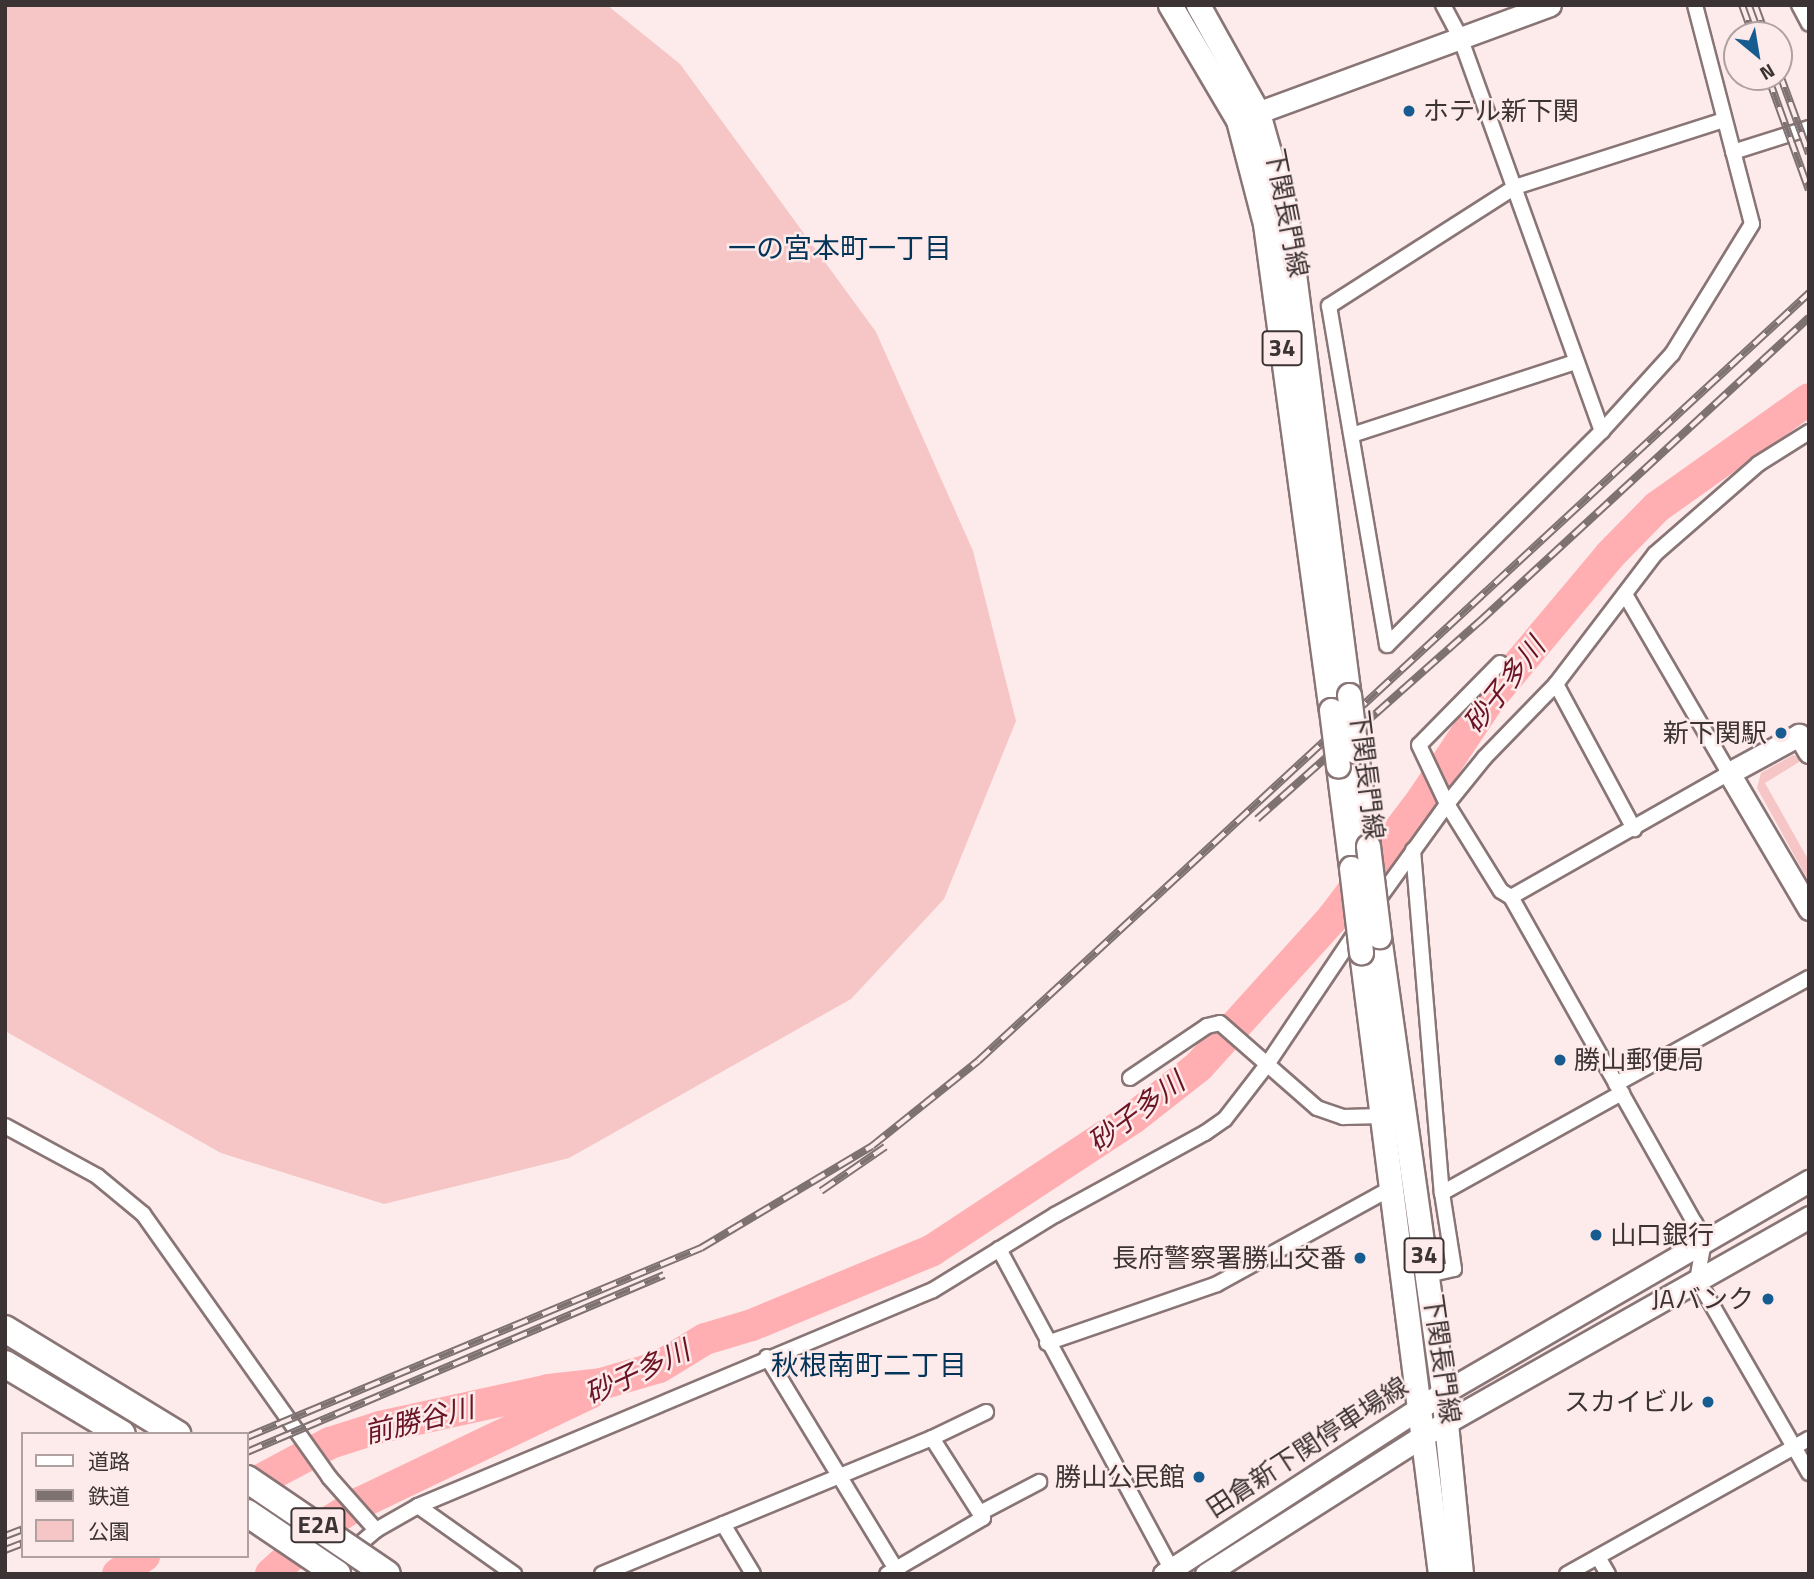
<!DOCTYPE html>
<html>
<head>
<meta charset="utf-8">
<style>
  body { margin:0 }
  #map { position:relative; width:1814px; height:1579px; overflow:hidden; background:#fdeaea; font-family:"Titillium Web","Noto Sans JP",sans-serif }
  div>[style] { position:absolute }
  [style*='--x'] { left:calc(var(--x)*1px); top:calc(var(--y)*1px); width:calc(var(--w)*1px); rotate:calc(var(--a)*1deg) }
  .green>* { inset:0; background:#f6c5c6 }
  .river>* { height:32px; margin:-16px; padding:0 16px; transform-origin:16px; border-radius:16px; background:#ffaeb1 }
  .roads { filter:drop-shadow(2px 0 #897575) drop-shadow(-2px 0 #897575) drop-shadow(0 2px #897575) drop-shadow(0 -2px #897575) }
  .street>* { height:14px; margin:-7px; padding:0 7px; transform-origin:7px; border-radius:7px; background:#fff }
  .secondary>* { height:21px; margin:-10.5px; padding:0 10.5px; transform-origin:10.5px; border-radius:10.5px; background:#fff }
  .primary>* { height:23px; margin:-11.5px; padding:0 11.5px; transform-origin:11.5px; border-radius:11.5px; background:#fff }
  .highway>* { height:26px; margin:-13px; padding:0 13px; transform-origin:13px; border-radius:13px; background:#fff }
  .rail>* { height:8px; margin-top:-4px; transform-origin:0; background:repeating-linear-gradient(90deg,#fdeaea 0 16px,#7e7172 0 32px); box-sizing:border-box; border-block:2px solid #7e7172 }
  .bridges { filter:drop-shadow(2px 0 #897575) drop-shadow(-2px 0 #897575) drop-shadow(0 2px #897575) drop-shadow(0 -2px #897575) }
  .primary-bridge>* { height:23px; margin:-11.5px; padding:0 11.5px; transform-origin:11.5px; border-radius:11.5px; background:#fff }
  .highway-bridge>* { height:26px; margin:-13px; padding:0 13px; transform-origin:13px; border-radius:13px; background:#fff }
  .dots>* { width:19px; height:19px; translate:-50% -50%; box-sizing:border-box; border:4px solid #fdeaea; border-radius:50% }
  span { translate:-50% -50%; white-space:nowrap; text-align:center; line-height:1.15; -webkit-text-stroke:5px #fdeaea; paint-order:stroke }
  .shield-label span { padding:2px 5px; background:#fdeaea; border:2px solid; border-radius:5px; -webkit-text-stroke-width:0 }
  .shield-label { font-size:24px; color:#3c3334; font-weight:700 }
  .poi-label { font-size:26px; color:#3c3334 }
  .left { translate:0 -50%; text-align:left }
  .right { translate:-100% -50%; text-align:right }
  .street-label { font-size:26px; color:#3c3334 }
  .neighbourhood-label { font-size:28px; color:#043559 }
  .water-label { font-size:28px; color:#6a1323; font-style:italic }
  .frame { position:absolute; inset:0; border:7px solid #3c3334; pointer-events:none }
  .legend { position:absolute; left:21px; top:1432px; width:228px; height:126px; box-sizing:border-box; background:#fdeaea; border:2px solid #b0a1a1; margin:0; padding:9px 12px; list-style:none; font-size:21px; color:#3c3334 }
  .legend li { display:flex; align-items:center; gap:14px; height:35px }
  .legend b { width:35px; border:2px solid #b0a1a1 }
  .north { position:absolute; left:1723px; top:21px; width:70px; height:70px; box-sizing:border-box; background:#fdeaea; border:2px solid #b0a1a1; border-radius:50%; rotate:150deg; font-size:19px; font-weight:700; line-height:28px; text-align:center; color:#3c3334 }
  .north::after { content:''; display:block; margin:auto; width:24px; height:32px; background:#175c91; clip-path:polygon(50% 0,100% 100%,50% 72%,0 100%) }
</style>
</head>
<body>
<div id="map">
  <div class="green">
    <i style="clip-path:polygon(5px 5px,607px 5px,680px 64px,876px 332px,973px 551px,1016px 721px,944px 899px,851px 999px,569px 1158px,384px 1204px,221px 1153px,5px 1031px)"></i>
    <i style="clip-path:polygon(1793px 755px,1804px 759px,1765px 783px,1809px 861px,1809px 882px,1757px 788px,1761px 773px)"></i>
  </div>
  <div class="river">
    <i style="--x:247;--y:1487;--w:94;--a:-27.9"></i>
    <i style="--x:330;--y:1443;--w:52;--a:-17.7"></i>
    <i style="--x:380;--y:1427;--w:173;--a:-12.3"></i>
    <i style="--x:549;--y:1390;--w:52;--a:-6.6"></i>
    <i style="--x:601;--y:1384;--w:60;--a:-16.3"></i>
    <i style="--x:659;--y:1367;--w:54;--a:-31.3"></i>
    <i style="--x:705;--y:1339;--w:49;--a:-16.6"></i>
    <i style="--x:752;--y:1325;--w:194;--a:-22.5"></i>
    <i style="--x:931;--y:1251;--w:242;--a:-33.4"></i>
    <i style="--x:1133;--y:1118;--w:84;--a:-38.2"></i>
    <i style="--x:1199;--y:1066;--w:197;--a:-47.9"></i>
    <i style="--x:1331;--y:920;--w:151;--a:-52.8"></i>
    <i style="--x:1422;--y:800;--w:124;--a:-56.2"></i>
    <i style="--x:1491;--y:697;--w:185;--a:-50"></i>
    <i style="--x:1610;--y:555;--w:67;--a:-45.6"></i>
    <i style="--x:1657;--y:507;--w:186;--a:-35.4"></i>
    <i style="--x:118;--y:1574;--w:32;--a:-35"></i>
    <i style="--x:271;--y:1574;--w:78;--a:-41.9"></i>
    <i style="--x:329;--y:1522;--w:36;--a:-32"></i>
    <i style="--x:360;--y:1503;--w:255;--a:-25.6"></i>
  </div>
  <div class="roads">
    <div class="street">
      <i style="--x:1443;--y:5;--w:36;--a:62"></i>
      <i style="--x:1460;--y:37;--w:419;--a:70.2"></i>
      <i style="--x:1695;--y:5;--w:226;--a:75.4"></i>
      <i style="--x:1752;--y:224;--w:153;--a:121.6"></i>
      <i style="--x:1672;--y:354;--w:104;--a:132.3"></i>
      <i style="--x:1602;--y:431;--w:303;--a:135.1"></i>
      <i style="--x:1387;--y:645;--w:344;--a:-99.7"></i>
      <i style="--x:1329;--y:306;--w:221;--a:-32.6"></i>
      <i style="--x:1515;--y:187;--w:219;--a:-17.8"></i>
      <i style="--x:1799;--y:5;--w:21;--a:62"></i>
      <i style="--x:1733;--y:152;--w:80;--a:-17.5"></i>
      <i style="--x:1352;--y:435;--w:236;--a:-18.1"></i>
      <i style="--x:1500;--y:663;--w:115;--a:134.6"></i>
      <i style="--x:1419;--y:745;--w:65;--a:64.6"></i>
      <i style="--x:1447;--y:804;--w:102;--a:58.2"></i>
      <i style="--x:1501;--y:891;--w:12;--a:31"></i>
      <i style="--x:1511;--y:897;--w:374;--a:60.6"></i>
      <i style="--x:1695;--y:1223;--w:20;--a:63"></i>
      <i style="--x:1704;--y:1241;--w:39;--a:100"></i>
      <i style="--x:1697;--y:1279;--w:224;--a:60"></i>
      <i style="--x:1556;--y:684;--w:165;--a:61.7"></i>
      <i style="--x:1413;--y:850;--w:344;--a:85.2"></i>
      <i style="--x:1442;--y:1193;--w:77;--a:81"></i>
      <i style="--x:1454;--y:1269;--w:28;--a:167"></i>
      <i style="--x:1511;--y:897;--w:251;--a:-29.6"></i>
      <i style="--x:1729;--y:773;--w:207;--a:-120.2"></i>
      <i style="--x:1375;--y:904;--w:123;--a:-54.2"></i>
      <i style="--x:1447;--y:804;--w:60;--a:-51"></i>
      <i style="--x:1485;--y:757;--w:102;--a:-45.8"></i>
      <i style="--x:1556;--y:684;--w:163;--a:-52.7"></i>
      <i style="--x:1655;--y:554;--w:137;--a:-41.1"></i>
      <i style="--x:1758;--y:464;--w:60;--a:-32.1"></i>
      <i style="--x:1130;--y:1078;--w:93;--a:-34"></i>
      <i style="--x:1207;--y:1026;--w:13;--a:-13"></i>
      <i style="--x:1220;--y:1023;--w:129;--a:41.2"></i>
      <i style="--x:1317;--y:1108;--w:28;--a:19"></i>
      <i style="--x:1343;--y:1117;--w:40;--a:-1.4"></i>
      <i style="--x:1616;--y:1084;--w:220;--a:-28.8"></i>
      <i style="--x:5;--y:1126;--w:105;--a:28.5"></i>
      <i style="--x:97;--y:1176;--w:60;--a:39.6"></i>
      <i style="--x:143;--y:1214;--w:322;--a:54.7"></i>
      <i style="--x:329;--y:1477;--w:71;--a:48.4"></i>
      <i style="--x:1442;--y:1193;--w:206;--a:-29.1"></i>
      <i style="--x:999;--y:1249;--w:369;--a:61.7"></i>
      <i style="--x:1047;--y:1343;--w:180;--a:-19.1"></i>
      <i style="--x:1217;--y:1284;--w:197;--a:-28.8"></i>
      <i style="--x:767;--y:1357;--w:254;--a:58.7"></i>
      <i style="--x:932;--y:1438;--w:60;--a:-25.7"></i>
      <i style="--x:418;--y:1506;--w:118;--a:35.3"></i>
      <i style="--x:980;--y:1513;--w:67;--a:-27.7"></i>
      <i style="--x:723;--y:1524;--w:58;--a:59"></i>
      <i style="--x:1598;--y:1557;--w:20;--a:60"></i>
      <i style="--x:326;--y:1573;--w:66;--a:-40.7"></i>
      <i style="--x:376;--y:1530;--w:48;--a:-29.7"></i>
      <i style="--x:418;--y:1506;--w:558;--a:-22.75"></i>
      <i style="--x:933;--y:1290;--w:143;--a:-31.6"></i>
      <i style="--x:1055;--y:1215;--w:171;--a:-28.7"></i>
      <i style="--x:1205;--y:1133;--w:24;--a:-35"></i>
      <i style="--x:1225;--y:1119;--w:67;--a:-52.3"></i>
      <i style="--x:1266;--y:1066;--w:165;--a:-56.1"></i>
      <i style="--x:602;--y:1574;--w:357;--a:-22.4"></i>
      <i style="--x:932;--y:1438;--w:95;--a:57.5"></i>
      <i style="--x:983;--y:1518;--w:111;--a:149.7"></i>
      <i style="--x:1567;--y:1574;--w:277;--a:-29.2"></i>
    </div>
    <div class="secondary">
      <i style="--x:1243;--y:118;--w:327;--a:-20.2"></i>
      <i style="--x:1809;--y:752;--w:20;--a:-120"></i>
      <i style="--x:1799;--y:735;--w:80;--a:151.5"></i>
      <i style="--x:1729;--y:773;--w:158;--a:59.5"></i>
      <i style="--x:1164;--y:1574;--w:333;--a:-33"></i>
      <i style="--x:1443;--y:1393;--w:423;--a:-30.1"></i>
      <i style="--x:1206;--y:1574;--w:259;--a:-32.5"></i>
      <i style="--x:1424;--y:1435;--w:442;--a:-29.5"></i>
    </div>
    <div class="primary">
      <i style="--x:1170;--y:5;--w:134;--a:59.4"></i>
      <i style="--x:1238;--y:120;--w:107;--a:75.4"></i>
      <i style="--x:1265;--y:224;--w:490;--a:82.3"></i>
      <i style="--x:1198;--y:5;--w:124;--a:60.9"></i>
      <i style="--x:1258;--y:113;--w:103;--a:74.2"></i>
      <i style="--x:1286;--y:212;--w:487;--a:82.6"></i>
      <i style="--x:1356;--y:752;--w:95;--a:82.7"></i>
      <i style="--x:1338;--y:766;--w:103;--a:82.7"></i>
      <i style="--x:1379;--y:936;--w:461;--a:82"></i>
      <i style="--x:1443;--y:1393;--w:182;--a:84.3"></i>
      <i style="--x:1361;--y:952;--w:627;--a:82.76"></i>
    </div>
    <div class="highway">
      <i style="--x:5;--y:1329;--w:202;--a:31.4"></i>
      <i style="--x:5;--y:1364;--w:136;--a:30.9"></i>
    </div>
  </div>
  <div class="rail">
    <i style="--x:1742;--y:5;--w:32;--a:70"></i>
    <i style="--x:1755;--y:5;--w:32;--a:70"></i>
    <i style="--x:1779;--y:72;--w:87;--a:69.9"></i>
    <i style="--x:1768;--y:77;--w:120;--a:70.1"></i>
    <i style="--x:1257;--y:819;--w:297;--a:-41.6"></i>
    <i style="--x:1479;--y:622;--w:449;--a:-42.7"></i>
    <i style="--x:821;--y:1191;--w:78;--a:-34.5"></i>
    <i style="--x:247;--y:1437;--w:492;--a:-22.6"></i>
    <i style="--x:701;--y:1248;--w:199;--a:-30.8"></i>
    <i style="--x:872;--y:1146;--w:136;--a:-38.7"></i>
    <i style="--x:978;--y:1061;--w:1132;--a:-42.74"></i>
    <i style="--x:247;--y:1452;--w:453;--a:-23"></i>
    <i style="--x:5;--y:1536;--w:19;--a:-21"></i>
    <i style="--x:5;--y:1550;--w:19;--a:-21"></i>
  </div>
  <div class="bridges">
    <div class="primary-bridge">
      <i style="--x:1349;--y:695;--w:57;--a:83"></i>
      <i style="--x:1331;--y:710;--w:56;--a:82.9"></i>
      <i style="--x:1368;--y:846;--w:91;--a:83"></i>
      <i style="--x:1351;--y:868;--w:85;--a:83.2"></i>
    </div>
    <div class="highway-bridge">
      <i style="--x:247;--y:1479;--w:169;--a:34.2"></i>
      <i style="--x:247;--y:1513;--w:109;--a:34.1"></i>
    </div>
  </div>
  <div class="dots">
    <i style="left:1409px;top:111px;background:#175c91"></i>
    <i style="left:1781px;top:733px;background:#175c91"></i>
    <i style="left:1560px;top:1060px;background:#175c91"></i>
    <i style="left:1596px;top:1235px;background:#175c91"></i>
    <i style="left:1360px;top:1258px;background:#175c91"></i>
    <i style="left:1768px;top:1299px;background:#175c91"></i>
    <i style="left:1708px;top:1402px;background:#175c91"></i>
    <i style="left:1199px;top:1477px;background:#175c91"></i>
  </div>
  <div class="shield-label">
    <span style="left:1282px;top:348px">34</span>
    <span style="left:1424px;top:1255px">34</span>
    <span style="left:318px;top:1525px">E2A</span>
  </div>
  <div class="poi-label">
    <span class="left" style="left:1423px;top:111px">ホテル新下関</span>
    <span class="right" style="left:1767px;top:733px">新下関駅</span>
    <span class="left" style="left:1574px;top:1060px">勝山郵便局</span>
    <span class="left" style="left:1610px;top:1235px">山口銀行</span>
    <span class="right" style="left:1346px;top:1258px">長府警察署勝山交番</span>
    <span class="right" style="left:1754px;top:1299px">JAバンク</span>
    <span class="right" style="left:1694px;top:1402px">スカイビル</span>
    <span class="right" style="left:1185px;top:1477px">勝山公民館</span>
  </div>
  <div class="street-label">
    <span style="left:1287px;top:213px;rotate:79deg">下関長門線</span>
    <span style="left:1367px;top:775px;rotate:83deg">下関長門線</span>
    <span style="left:1442px;top:1359px;rotate:82deg">下関長門線</span>
    <span style="left:1307px;top:1447px;rotate:-33deg">田倉新下関停車場線</span>
  </div>
  <div class="neighbourhood-label">
    <span style="left:840px;top:248px">一の宮本町一丁目</span>
    <span style="left:869px;top:1365px">秋根南町二丁目</span>
  </div>
  <div class="water-label">
    <span style="left:1504px;top:685px;rotate:-52deg">砂子多川</span>
    <span style="left:1136px;top:1112px;rotate:-37deg">砂子多川</span>
    <span style="left:637px;top:1372px;rotate:-25deg">砂子多川</span>
    <span style="left:419px;top:1420px;rotate:-14deg">前勝谷川</span>
  </div>
  <div class="frame"></div>
  <ul class="legend">
  <li><b style="height:9px;background:#fff"></b>道路</li>
  <li><b style="height:9px;background:#7e7172"></b>鉄道</li>
  <li><b style="height:19px;background:#f6c5c6"></b>公園</li>
  </ul>
  <div class="north">N</div>
</div>
</body>
</html>
